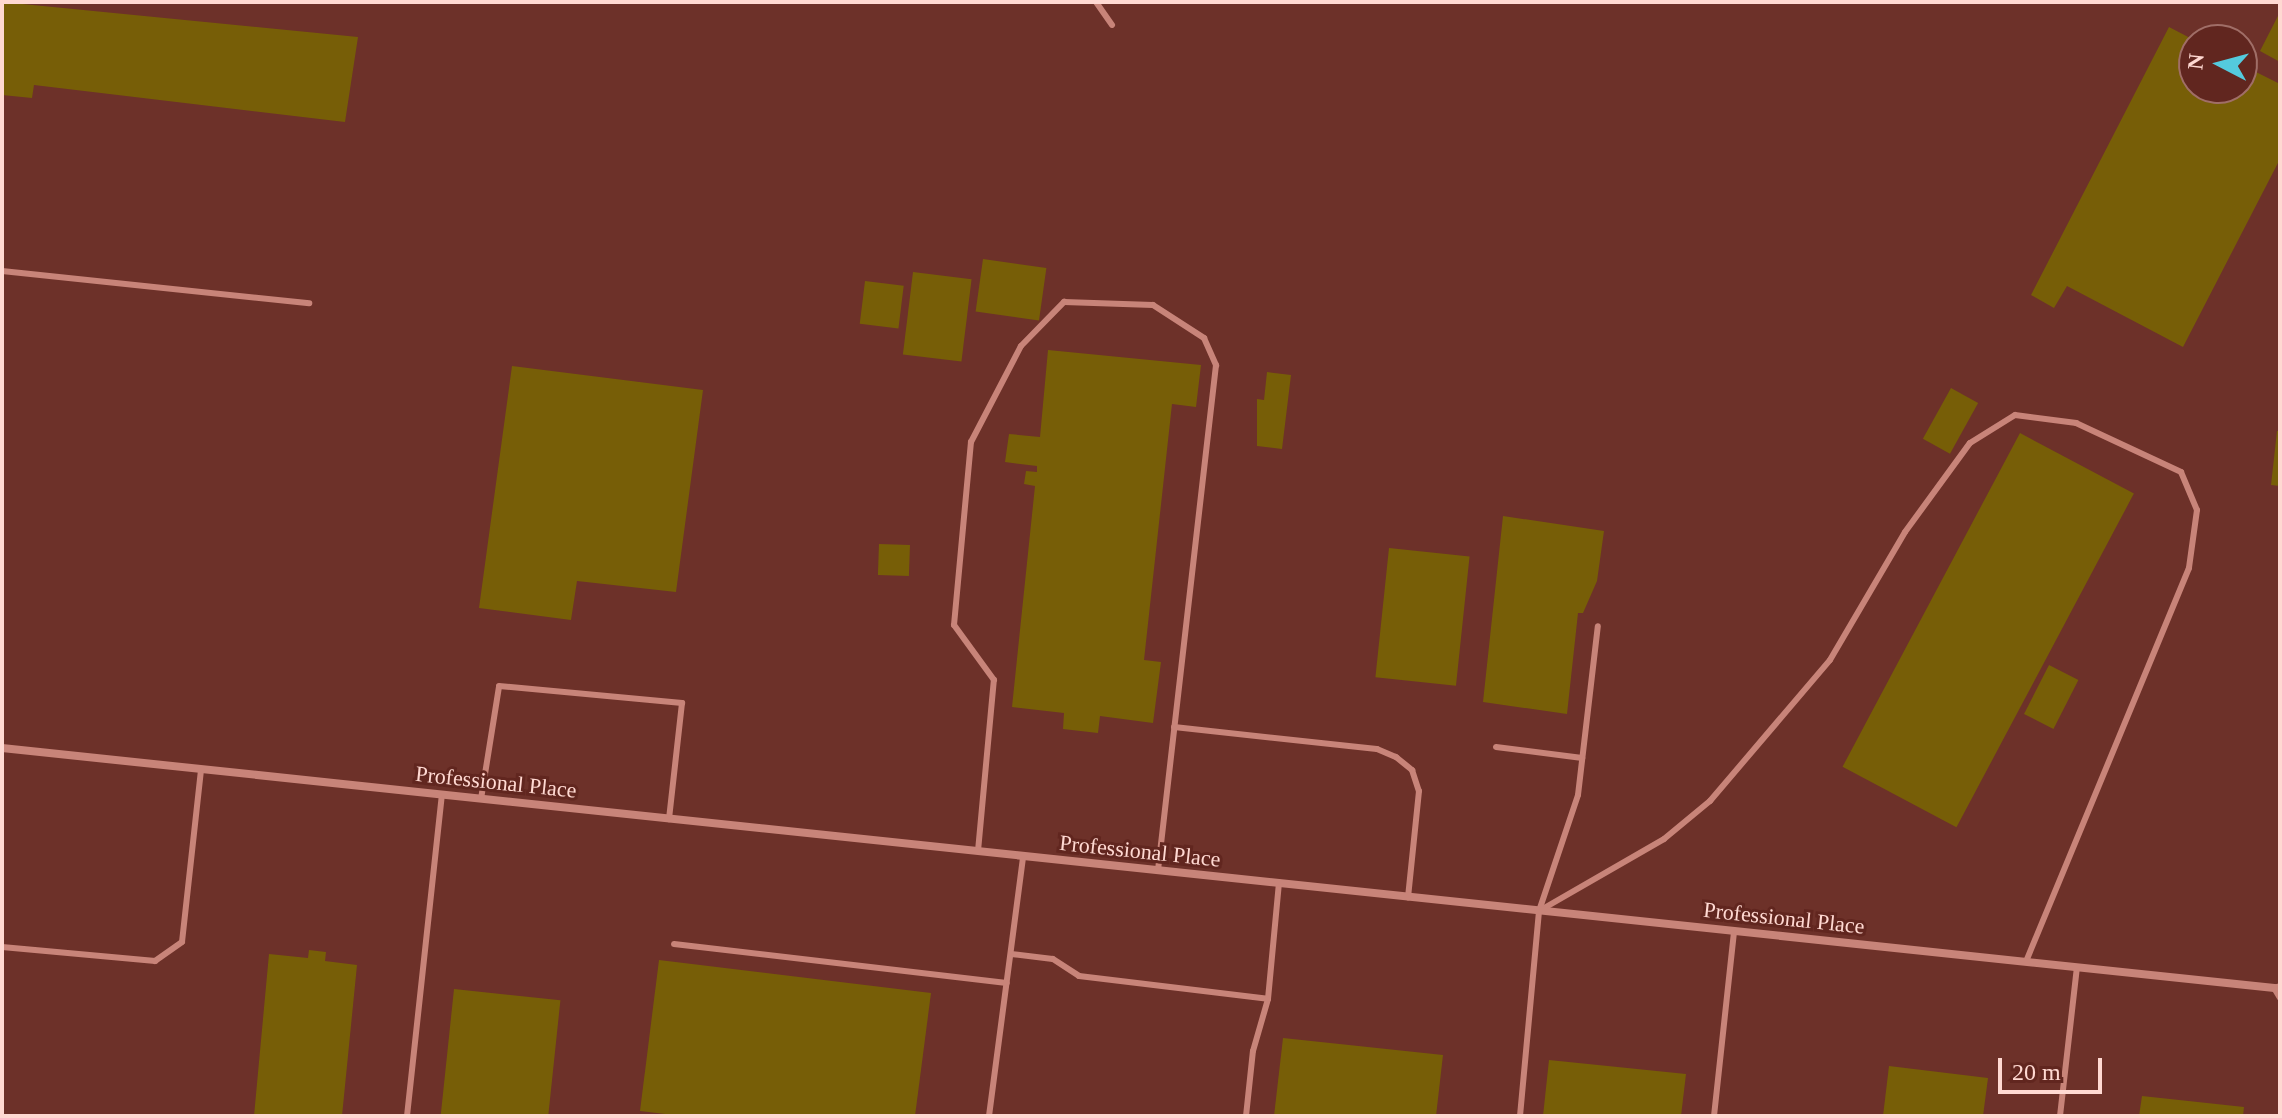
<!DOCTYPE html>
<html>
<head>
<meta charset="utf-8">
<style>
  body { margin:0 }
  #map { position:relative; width:2282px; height:1118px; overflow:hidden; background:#6d3129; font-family:"Times New Roman",serif }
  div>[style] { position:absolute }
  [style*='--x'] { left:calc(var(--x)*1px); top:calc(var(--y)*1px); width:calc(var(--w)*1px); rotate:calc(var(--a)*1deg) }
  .building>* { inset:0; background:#775e07; transform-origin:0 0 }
  .lane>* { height:6px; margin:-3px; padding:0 3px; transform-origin:3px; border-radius:3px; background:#c88479 }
  .street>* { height:8px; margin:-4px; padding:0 4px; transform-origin:4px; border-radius:4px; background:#c88479 }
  span { translate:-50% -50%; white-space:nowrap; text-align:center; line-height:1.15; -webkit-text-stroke:6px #61261f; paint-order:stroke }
  .street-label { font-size:22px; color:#ffd9d2 }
  .frame { position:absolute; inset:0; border:4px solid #ffd9d2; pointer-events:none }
  .north { position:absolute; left:2178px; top:24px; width:80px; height:80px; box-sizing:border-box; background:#61261f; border:2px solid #a06e67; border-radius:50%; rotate:276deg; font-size:22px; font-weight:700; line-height:32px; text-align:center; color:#ffd9d2 }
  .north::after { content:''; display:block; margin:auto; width:28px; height:36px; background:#54cadd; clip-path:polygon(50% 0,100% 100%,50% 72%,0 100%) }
  .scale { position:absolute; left:1998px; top:1058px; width:104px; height:36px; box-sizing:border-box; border:4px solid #ffd9d2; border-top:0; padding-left:10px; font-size:24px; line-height:28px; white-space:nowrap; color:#ffd9d2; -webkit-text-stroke:6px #61261f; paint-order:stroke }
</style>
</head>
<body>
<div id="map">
  <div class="building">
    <i style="clip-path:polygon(2px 2px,358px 37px,345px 122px,34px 85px,32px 98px,2px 95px)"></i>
    <i style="clip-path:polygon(2280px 12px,2280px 62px,2260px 51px)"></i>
    <i style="clip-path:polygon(2169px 27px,2194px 40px,2194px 88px,2242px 88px,2242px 65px,2280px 84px,2280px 159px,2183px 347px,2067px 286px,2054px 308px,2031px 295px)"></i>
    <i style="left:983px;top:259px;width:64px;height:53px;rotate:8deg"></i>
    <i style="left:913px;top:272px;width:59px;height:83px;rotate:7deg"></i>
    <i style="left:865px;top:281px;width:39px;height:43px;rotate:7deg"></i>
    <i style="clip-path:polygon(1048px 350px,1201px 365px,1196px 407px,1172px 404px,1144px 660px,1161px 662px,1153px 723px,1100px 716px,1098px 733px,1063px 729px,1064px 713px,1012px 707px,1035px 486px,1024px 484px,1026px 471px,1037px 472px,1037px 466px,1005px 462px,1009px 434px,1040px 437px)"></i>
    <i style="clip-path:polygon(512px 366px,703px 390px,676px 592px,577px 581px,571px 620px,479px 608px)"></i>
    <i style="clip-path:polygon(1267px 372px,1291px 375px,1282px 449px,1257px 446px,1257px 399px,1264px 400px)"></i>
    <i style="left:1951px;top:388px;width:31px;height:58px;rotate:29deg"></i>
    <i style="clip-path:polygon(2277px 431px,2280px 431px,2280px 486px,2271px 485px)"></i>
    <i style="left:2020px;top:433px;width:129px;height:378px;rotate:28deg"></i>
    <i style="clip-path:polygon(1503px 516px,1604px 531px,1597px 581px,1583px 613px,1578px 613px,1567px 714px,1483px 702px)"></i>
    <i style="left:879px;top:544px;width:31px;height:31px;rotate:2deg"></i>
    <i style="left:1389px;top:548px;width:81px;height:130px;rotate:6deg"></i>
    <i style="left:2049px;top:665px;width:33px;height:55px;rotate:27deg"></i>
    <i style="clip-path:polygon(309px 950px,326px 952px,325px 961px,357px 965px,342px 1116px,254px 1116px,269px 954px,308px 958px)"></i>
    <i style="clip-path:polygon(659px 960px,931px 993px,915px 1116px,682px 1116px,640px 1111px)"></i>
    <i style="left:454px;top:989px;width:107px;height:128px;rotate:6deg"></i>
    <i style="clip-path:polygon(1283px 1038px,1443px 1055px,1436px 1116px,1274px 1116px)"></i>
    <i style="clip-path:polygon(1549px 1060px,1686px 1074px,1681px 1116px,1543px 1116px)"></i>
    <i style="clip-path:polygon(1889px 1066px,1988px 1078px,1983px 1116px,1883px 1116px)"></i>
    <i style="clip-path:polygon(2142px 1096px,2244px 1107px,2243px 1116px,2139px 1116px)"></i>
  </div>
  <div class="lane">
    <i style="--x:1096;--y:2;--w:28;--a:55"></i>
    <i style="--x:2;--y:271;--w:309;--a:6"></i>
    <i style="--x:1174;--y:727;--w:204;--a:6.2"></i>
    <i style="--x:1377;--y:749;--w:21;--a:23"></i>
    <i style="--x:1396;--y:757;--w:21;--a:39"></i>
    <i style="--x:1412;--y:770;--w:22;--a:72"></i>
    <i style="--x:1419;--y:791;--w:107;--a:95.9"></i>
    <i style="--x:1496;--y:747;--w:87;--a:7.3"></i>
    <i style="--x:481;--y:799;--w:114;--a:-80.9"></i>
    <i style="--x:499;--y:686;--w:184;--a:5.3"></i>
    <i style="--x:682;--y:703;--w:117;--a:96.4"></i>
    <i style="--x:978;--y:851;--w:172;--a:-84.7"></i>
    <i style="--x:994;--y:680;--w:68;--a:-126"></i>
    <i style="--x:954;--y:625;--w:184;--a:-84.7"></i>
    <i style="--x:971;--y:442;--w:108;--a:-62.5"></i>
    <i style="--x:1021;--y:346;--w:62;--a:-45.7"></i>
    <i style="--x:1064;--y:302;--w:89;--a:1.9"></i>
    <i style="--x:1153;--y:305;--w:61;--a:32.9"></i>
    <i style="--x:1204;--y:338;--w:30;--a:66"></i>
    <i style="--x:1216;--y:365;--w:508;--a:96.55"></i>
    <i style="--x:1539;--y:911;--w:144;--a:-29.9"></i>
    <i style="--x:1664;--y:839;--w:60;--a:-39.6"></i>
    <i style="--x:1710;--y:801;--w:185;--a:-49.6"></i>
    <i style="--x:1830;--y:660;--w:148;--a:-59.6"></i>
    <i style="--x:1905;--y:532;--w:110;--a:-53.9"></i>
    <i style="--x:1970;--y:443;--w:53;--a:-31.9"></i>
    <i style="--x:2015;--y:415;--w:62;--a:7.5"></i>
    <i style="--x:2076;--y:423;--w:116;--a:25"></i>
    <i style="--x:2181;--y:472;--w:41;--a:67.2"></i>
    <i style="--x:2197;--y:510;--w:59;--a:97.9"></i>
    <i style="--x:2189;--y:568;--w:426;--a:112.5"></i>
    <i style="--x:674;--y:944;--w:335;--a:6.7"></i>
    <i style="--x:2;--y:947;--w:154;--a:5.2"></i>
    <i style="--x:155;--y:961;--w:33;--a:-35"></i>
    <i style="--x:182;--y:942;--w:174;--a:-83.7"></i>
    <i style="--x:1011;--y:954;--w:42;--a:6.8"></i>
    <i style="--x:1053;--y:959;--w:31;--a:33"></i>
    <i style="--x:1079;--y:976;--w:190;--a:6.9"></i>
    <i style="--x:2280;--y:986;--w:6;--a:162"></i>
    <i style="--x:2274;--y:988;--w:12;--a:59"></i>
    <i style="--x:407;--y:1116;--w:323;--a:-83.8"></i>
    <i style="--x:989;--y:1116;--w:261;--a:-82.5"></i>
    <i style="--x:1246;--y:1116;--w:65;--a:-83.9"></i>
    <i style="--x:1253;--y:1051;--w:54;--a:-73.9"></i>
    <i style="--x:1268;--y:999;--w:117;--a:-84.6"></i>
    <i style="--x:1520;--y:1116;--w:206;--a:-84.7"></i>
    <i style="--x:1539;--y:911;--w:122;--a:-71.4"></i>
    <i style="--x:1578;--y:795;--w:170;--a:-83.3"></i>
    <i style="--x:1714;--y:1116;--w:186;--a:-83.8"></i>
    <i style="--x:2060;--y:1116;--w:150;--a:-83.5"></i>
  </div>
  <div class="street">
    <i style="--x:2;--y:748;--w:2285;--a:6.03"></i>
  </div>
  <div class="street-label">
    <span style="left:496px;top:782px;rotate:6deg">Professional Place</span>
    <span style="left:1140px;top:851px;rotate:6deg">Professional Place</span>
    <span style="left:1784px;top:918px;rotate:6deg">Professional Place</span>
  </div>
  <div class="frame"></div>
  <div class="north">N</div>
  <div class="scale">20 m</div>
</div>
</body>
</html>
